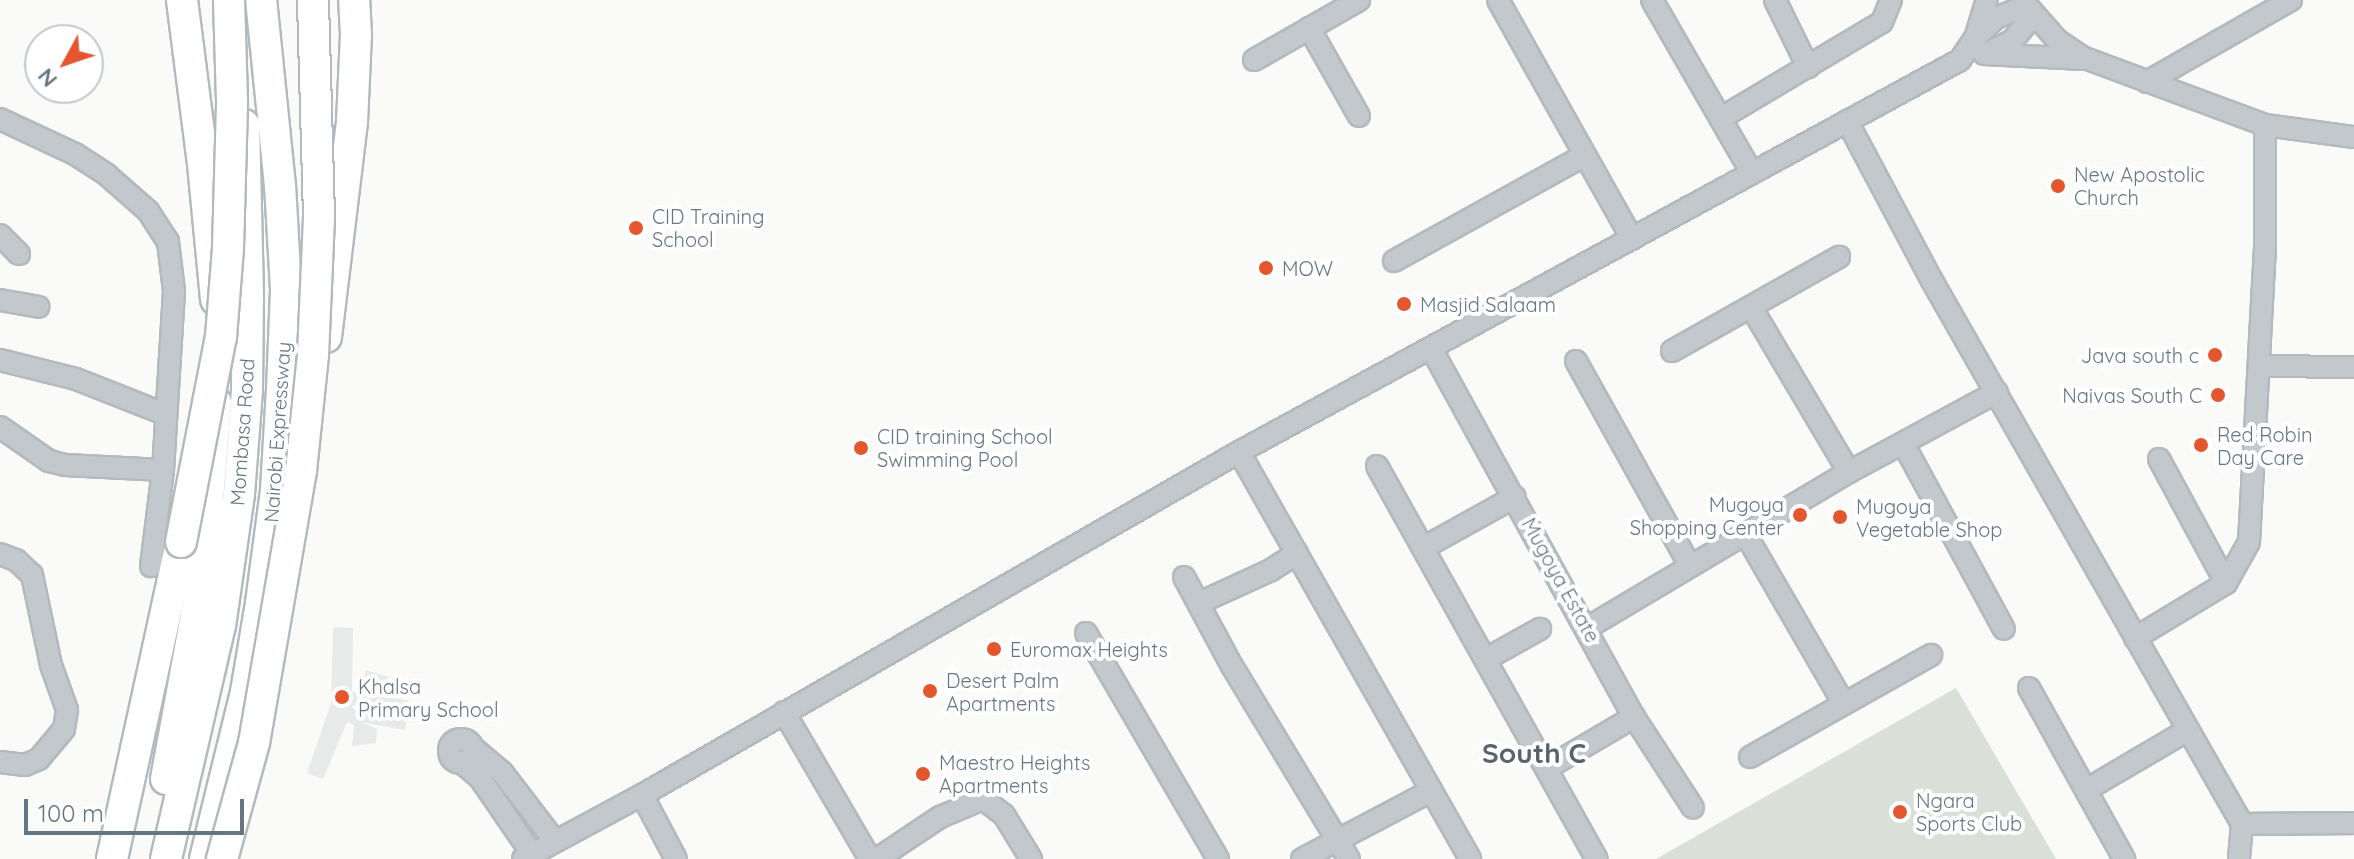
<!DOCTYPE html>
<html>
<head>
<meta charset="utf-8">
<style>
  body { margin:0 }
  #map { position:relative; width:2354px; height:859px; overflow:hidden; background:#fafaf8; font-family:Quicksand,sans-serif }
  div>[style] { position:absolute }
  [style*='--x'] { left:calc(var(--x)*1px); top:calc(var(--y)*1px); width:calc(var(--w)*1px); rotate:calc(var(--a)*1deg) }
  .built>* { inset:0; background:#e8e9e9 }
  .green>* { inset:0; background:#dadfd7 }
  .roads { filter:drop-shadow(2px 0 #b4b9bd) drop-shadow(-2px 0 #b4b9bd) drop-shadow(0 2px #b4b9bd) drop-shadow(0 -2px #b4b9bd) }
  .minor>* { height:20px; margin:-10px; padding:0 10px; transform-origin:10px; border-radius:10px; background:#c3c8cc }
  .minor>.ring { margin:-10px; padding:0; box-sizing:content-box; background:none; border:20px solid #c3c8cc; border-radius:50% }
  .highway>* { height:30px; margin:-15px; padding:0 15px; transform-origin:15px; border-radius:15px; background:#fff }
  .bridges { filter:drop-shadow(2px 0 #b4b9bd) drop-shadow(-2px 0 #b4b9bd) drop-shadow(0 2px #b4b9bd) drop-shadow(0 -2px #b4b9bd) }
  .highway-bridge>* { height:30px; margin:-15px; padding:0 15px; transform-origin:15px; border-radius:15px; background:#fff }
  .dots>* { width:22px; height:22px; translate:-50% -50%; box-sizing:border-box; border:4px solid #fff; border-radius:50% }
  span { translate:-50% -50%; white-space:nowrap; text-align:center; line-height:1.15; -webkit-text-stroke:8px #fff; paint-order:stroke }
  .poi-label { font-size:20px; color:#657683 }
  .left { translate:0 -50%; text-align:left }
  .right { translate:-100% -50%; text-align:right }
  .street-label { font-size:20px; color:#657683 }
  .district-label { font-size:28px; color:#57646e; font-weight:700 }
  .north { position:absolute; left:24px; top:24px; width:80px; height:80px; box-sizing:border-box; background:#fff; border:2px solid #c1c8cd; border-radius:50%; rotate:230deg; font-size:22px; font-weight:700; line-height:32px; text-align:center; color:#657683 }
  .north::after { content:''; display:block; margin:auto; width:28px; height:36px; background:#e4572e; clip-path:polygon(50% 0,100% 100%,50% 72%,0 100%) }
  .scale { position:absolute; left:24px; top:799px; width:220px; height:36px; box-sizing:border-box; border:4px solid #657683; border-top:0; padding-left:10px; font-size:24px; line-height:28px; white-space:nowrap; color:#657683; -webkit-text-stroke:6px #fff; paint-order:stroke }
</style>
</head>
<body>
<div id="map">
  <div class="built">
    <i style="clip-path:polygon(333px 627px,353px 628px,352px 692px,361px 694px,366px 670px,388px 677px,382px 694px,377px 695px,410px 701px,405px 730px,361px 722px,377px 729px,376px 743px,352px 746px,354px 725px,347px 722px,323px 779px,307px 773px,331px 703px)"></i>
  </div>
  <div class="green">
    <i style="clip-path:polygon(1956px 688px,2056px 859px,1656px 859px)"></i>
  </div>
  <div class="roads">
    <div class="minor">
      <i style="--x:1498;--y:0;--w:274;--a:60.7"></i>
      <i style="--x:1652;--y:0;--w:200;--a:60"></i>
      <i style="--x:1775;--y:0;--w:75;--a:63.8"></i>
      <i style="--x:2022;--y:0;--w:53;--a:48.8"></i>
      <i style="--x:2057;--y:40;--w:30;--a:34"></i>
      <i style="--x:2082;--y:57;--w:195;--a:20.4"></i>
      <i style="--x:2265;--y:125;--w:90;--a:7.7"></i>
      <i style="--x:1309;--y:28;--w:101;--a:60.4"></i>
      <i style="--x:1977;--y:32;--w:34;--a:-73"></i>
      <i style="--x:1988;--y:53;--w:27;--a:-27"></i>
      <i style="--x:2012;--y:41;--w:33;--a:-50"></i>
      <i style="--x:1984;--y:54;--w:100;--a:2.9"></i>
      <i style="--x:1254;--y:60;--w:121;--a:-29.7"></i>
      <i style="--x:2147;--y:82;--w:166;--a:-29.7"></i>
      <i style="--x:1721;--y:118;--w:187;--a:-30.8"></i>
      <i style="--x:1882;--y:22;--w:24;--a:-68"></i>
      <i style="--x:0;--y:119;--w:83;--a:25"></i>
      <i style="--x:75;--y:154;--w:38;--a:33"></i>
      <i style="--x:107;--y:175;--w:55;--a:41.3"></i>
      <i style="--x:148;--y:211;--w:37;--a:57"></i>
      <i style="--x:168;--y:242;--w:49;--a:83"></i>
      <i style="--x:174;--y:291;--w:179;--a:93.5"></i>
      <i style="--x:163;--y:470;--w:97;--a:97.1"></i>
      <i style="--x:1847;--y:121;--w:179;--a:62"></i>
      <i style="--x:1931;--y:279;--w:627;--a:60.29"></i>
      <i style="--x:2242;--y:824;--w:35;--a:95"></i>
      <i style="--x:0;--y:235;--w:27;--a:45"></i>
      <i style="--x:1394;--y:261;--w:218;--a:-29"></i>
      <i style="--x:0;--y:300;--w:39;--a:10"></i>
      <i style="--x:1751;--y:307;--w:192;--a:59.3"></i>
      <i style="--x:1432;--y:350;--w:419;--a:61.2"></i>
      <i style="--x:1634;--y:717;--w:108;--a:57"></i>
      <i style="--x:1672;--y:351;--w:192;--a:-29.4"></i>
      <i style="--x:0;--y:360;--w:78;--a:14"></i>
      <i style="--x:76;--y:379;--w:96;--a:21.5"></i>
      <i style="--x:1576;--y:361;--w:235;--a:60.9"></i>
      <i style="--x:2260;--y:366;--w:94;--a:0.6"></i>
      <i style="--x:0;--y:427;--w:60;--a:34.8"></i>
      <i style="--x:49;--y:461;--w:16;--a:14"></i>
      <i style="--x:65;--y:465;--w:98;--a:2.9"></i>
      <i style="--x:1904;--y:445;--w:209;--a:61.5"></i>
      <i style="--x:1239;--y:452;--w:468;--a:60.4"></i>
      <i style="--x:2159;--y:459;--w:141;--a:61.6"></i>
      <i style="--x:1377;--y:466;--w:450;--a:60.8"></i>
      <i style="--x:1746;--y:535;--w:195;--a:59.9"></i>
      <i style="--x:1423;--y:548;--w:105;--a:-29"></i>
      <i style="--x:0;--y:554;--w:17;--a:21"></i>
      <i style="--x:16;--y:560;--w:22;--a:43"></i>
      <i style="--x:32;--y:575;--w:92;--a:78.1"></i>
      <i style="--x:51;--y:665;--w:48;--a:70.4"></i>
      <i style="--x:67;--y:710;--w:19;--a:99"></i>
      <i style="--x:64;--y:729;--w:39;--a:130"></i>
      <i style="--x:39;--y:759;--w:15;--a:157"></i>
      <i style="--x:25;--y:765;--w:25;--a:-173"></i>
      <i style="--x:1184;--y:577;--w:101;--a:61.7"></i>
      <i style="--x:1232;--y:666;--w:226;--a:58.8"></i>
      <i style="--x:1199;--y:603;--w:79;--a:-24.6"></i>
      <i style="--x:1271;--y:570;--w:31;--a:-33"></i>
      <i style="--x:1587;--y:628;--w:305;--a:-30.8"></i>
      <i style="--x:1849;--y:472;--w:168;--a:-28.4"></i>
      <i style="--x:1086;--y:633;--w:262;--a:59.7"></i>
      <i style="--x:2135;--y:638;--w:106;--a:-31.1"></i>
      <i style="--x:2226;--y:583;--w:47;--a:-60.7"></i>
      <i style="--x:2249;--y:542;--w:294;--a:-86.9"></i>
      <i style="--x:2265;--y:248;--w:123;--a:-90"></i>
      <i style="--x:1486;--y:659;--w:62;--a:-29.1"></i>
      <i style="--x:2029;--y:688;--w:196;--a:60.9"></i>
      <i style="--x:784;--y:712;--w:170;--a:59.7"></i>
      <i class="ring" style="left:449px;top:739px;width:4px;height:4px"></i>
      <i style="--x:472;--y:747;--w:39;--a:40"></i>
      <i style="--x:502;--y:772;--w:86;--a:52.6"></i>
      <i style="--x:1750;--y:757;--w:208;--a:-29.4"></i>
      <i style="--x:461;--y:762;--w:25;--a:40"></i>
      <i style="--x:480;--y:778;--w:92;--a:55.6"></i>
      <i style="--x:1547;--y:768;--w:101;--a:-30.4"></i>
      <i style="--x:2086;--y:790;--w:118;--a:-30.5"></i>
      <i style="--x:642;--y:795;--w:72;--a:62"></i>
      <i style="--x:2242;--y:824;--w:112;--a:-0.5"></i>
      <i style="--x:523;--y:859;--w:135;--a:-28.3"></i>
      <i style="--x:642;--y:795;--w:689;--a:-29.88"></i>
      <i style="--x:1239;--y:452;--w:821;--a:-28.53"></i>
      <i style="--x:1960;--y:60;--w:25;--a:-56"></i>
      <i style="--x:1974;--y:39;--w:30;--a:-44"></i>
      <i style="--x:1996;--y:18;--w:31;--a:-22"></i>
      <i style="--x:877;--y:859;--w:76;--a:-33.7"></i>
      <i style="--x:940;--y:817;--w:47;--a:-22.7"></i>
      <i style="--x:983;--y:799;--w:26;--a:37"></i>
      <i style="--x:1004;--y:815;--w:52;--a:58.5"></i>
      <i style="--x:1302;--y:859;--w:146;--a:-27.8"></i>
    </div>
    <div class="highway">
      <i style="--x:182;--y:0;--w:165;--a:82.7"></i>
      <i style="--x:203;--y:164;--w:136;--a:84.5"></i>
      <i style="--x:326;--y:337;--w:217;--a:-83.1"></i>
      <i style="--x:352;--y:122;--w:87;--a:-87.4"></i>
      <i style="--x:356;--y:35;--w:35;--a:-93"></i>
      <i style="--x:166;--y:779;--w:193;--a:-79.6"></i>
      <i style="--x:201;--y:589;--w:187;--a:-85.4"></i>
      <i style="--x:112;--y:859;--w:324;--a:-77.7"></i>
      <i style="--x:166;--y:859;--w:239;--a:-77"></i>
      <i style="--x:220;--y:626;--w:133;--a:-81.8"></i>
      <i style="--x:239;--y:494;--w:105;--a:-85.6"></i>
      <i style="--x:247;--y:389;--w:93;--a:-89.4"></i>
      <i style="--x:248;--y:296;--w:171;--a:-91.3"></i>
      <i style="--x:205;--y:859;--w:172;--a:-76.2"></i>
      <i style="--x:246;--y:692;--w:90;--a:-80.4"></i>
      <i style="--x:261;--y:603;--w:114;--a:-82.4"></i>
      <i style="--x:276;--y:490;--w:100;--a:-86.6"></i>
      <i style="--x:282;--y:390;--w:101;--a:-87.7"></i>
      <i style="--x:286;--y:289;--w:103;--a:-93.3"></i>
      <i style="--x:280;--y:186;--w:187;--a:-95.8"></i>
    </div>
  </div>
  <div class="bridges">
    <div class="highway-bridge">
      <i style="--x:181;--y:542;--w:209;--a:-79"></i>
      <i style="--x:221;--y:337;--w:89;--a:-85.5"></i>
      <i style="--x:228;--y:248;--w:147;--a:-88.4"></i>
      <i style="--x:232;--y:101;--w:101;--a:-91.7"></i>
      <i style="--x:222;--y:859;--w:120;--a:-74.6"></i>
      <i style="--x:254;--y:743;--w:276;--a:-80.2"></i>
      <i style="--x:301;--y:471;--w:117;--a:-84.1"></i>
      <i style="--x:313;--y:355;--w:139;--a:-87.5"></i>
      <i style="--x:319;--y:216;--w:216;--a:-91.6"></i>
    </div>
  </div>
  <div class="dots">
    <i style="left:2058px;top:186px;background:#e4572e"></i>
    <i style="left:636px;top:228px;background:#e4572e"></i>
    <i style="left:1266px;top:268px;background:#e4572e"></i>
    <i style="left:1404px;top:304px;background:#e4572e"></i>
    <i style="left:2215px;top:355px;background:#e4572e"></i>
    <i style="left:2218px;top:395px;background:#e4572e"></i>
    <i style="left:2201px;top:445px;background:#e4572e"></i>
    <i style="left:861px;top:448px;background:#e4572e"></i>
    <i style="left:1800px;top:515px;background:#e4572e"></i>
    <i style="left:1840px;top:517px;background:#e4572e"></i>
    <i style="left:994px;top:649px;background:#e4572e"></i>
    <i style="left:930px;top:691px;background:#e4572e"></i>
    <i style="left:342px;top:697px;background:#e4572e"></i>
    <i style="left:923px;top:774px;background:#e4572e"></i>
    <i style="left:1900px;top:812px;background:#e4572e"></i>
  </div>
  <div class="poi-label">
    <span class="left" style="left:2074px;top:186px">New Apostolic<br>Church</span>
    <span class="left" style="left:652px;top:228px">CID Training<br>School</span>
    <span class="left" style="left:1282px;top:268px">MOW</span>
    <span class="left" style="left:1420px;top:304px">Masjid Salaam</span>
    <span class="right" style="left:2199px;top:355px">Java south c</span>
    <span class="right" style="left:2202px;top:395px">Naivas South C</span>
    <span class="left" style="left:2217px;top:446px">Red Robin<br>Day Care</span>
    <span class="left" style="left:877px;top:448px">CID training School<br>Swimming Pool</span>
    <span class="right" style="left:1784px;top:516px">Mugoya<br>Shopping Center</span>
    <span class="left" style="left:1856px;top:518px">Mugoya<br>Vegetable Shop</span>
    <span class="left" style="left:1010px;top:649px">Euromax Heights</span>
    <span class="left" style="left:946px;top:692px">Desert Palm<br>Apartments</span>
    <span class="left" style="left:358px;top:698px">Khalsa<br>Primary School</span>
    <span class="left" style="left:939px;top:774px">Maestro Heights<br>Apartments</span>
    <span class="left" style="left:1916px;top:812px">Ngara<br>Sports Club</span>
  </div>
  <div class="street-label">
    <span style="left:242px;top:432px;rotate:-86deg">Mombasa Road</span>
    <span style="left:277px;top:432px;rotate:-86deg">Nairobi Expressway</span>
    <span style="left:1561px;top:580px;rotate:61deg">Mugoya Estate</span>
  </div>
  <div class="district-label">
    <span style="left:1534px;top:753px">South C</span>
  </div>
  <div class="north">N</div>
  <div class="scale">100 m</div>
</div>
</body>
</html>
